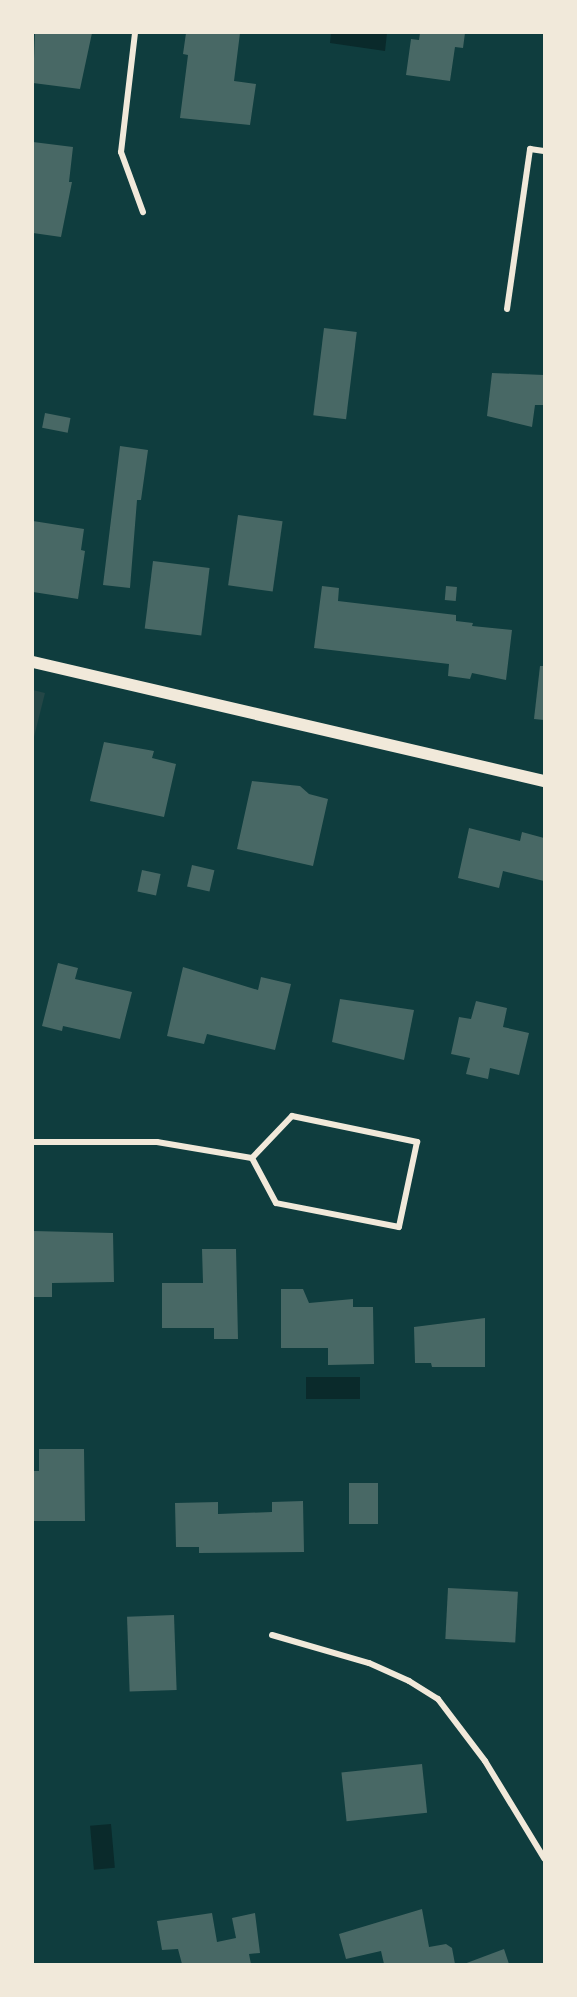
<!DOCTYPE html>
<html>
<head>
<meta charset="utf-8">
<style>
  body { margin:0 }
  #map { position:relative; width:577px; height:1997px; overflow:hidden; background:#0f3d3e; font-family:"Roboto Condensed",sans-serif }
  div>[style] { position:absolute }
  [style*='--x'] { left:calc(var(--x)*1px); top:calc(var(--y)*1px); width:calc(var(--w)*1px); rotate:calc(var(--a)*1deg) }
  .green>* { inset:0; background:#244646 }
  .water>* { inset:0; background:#0a2a2b; transform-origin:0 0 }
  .building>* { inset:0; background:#486865; transform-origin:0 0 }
  .minor>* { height:6px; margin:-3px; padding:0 3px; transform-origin:3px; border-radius:3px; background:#f1e9da }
  .secondary>* { height:12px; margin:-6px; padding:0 6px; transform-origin:6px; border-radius:6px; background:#f1e9da }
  span { translate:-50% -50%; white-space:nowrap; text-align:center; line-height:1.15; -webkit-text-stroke:5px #f1e9da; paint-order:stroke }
  .frame { position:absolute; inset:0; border:34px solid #f1e9da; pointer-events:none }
</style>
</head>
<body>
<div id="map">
  <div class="green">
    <i style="clip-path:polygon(33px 690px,45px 693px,33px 741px)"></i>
  </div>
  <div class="water">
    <i style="clip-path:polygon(331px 33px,387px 33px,385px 51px,330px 43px)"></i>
    <i style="left:306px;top:1377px;width:54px;height:22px"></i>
    <i style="left:111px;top:1824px;width:44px;height:21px;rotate:85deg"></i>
  </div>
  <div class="building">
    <i style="clip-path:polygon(35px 33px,92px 33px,80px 89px,33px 83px)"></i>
    <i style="clip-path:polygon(186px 33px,240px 33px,234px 81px,256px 84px,250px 125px,180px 118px,188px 55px,183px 54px)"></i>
    <i style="clip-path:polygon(420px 33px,465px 33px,463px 48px,455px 47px,450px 81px,406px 75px,411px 39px,419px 40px)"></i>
    <i style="clip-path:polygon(33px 142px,73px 147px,69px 182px,72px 182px,61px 237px,33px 233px)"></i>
    <i style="left:324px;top:328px;width:33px;height:88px;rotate:7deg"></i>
    <i style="clip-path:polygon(492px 373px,544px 375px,543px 405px,535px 405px,532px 427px,487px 416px)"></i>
    <i style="left:45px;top:413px;width:26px;height:15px;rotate:11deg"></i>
    <i style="clip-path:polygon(120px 446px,148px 450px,141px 500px,137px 500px,130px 588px,103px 585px)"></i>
    <i style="left:238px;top:515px;width:45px;height:71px;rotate:8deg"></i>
    <i style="clip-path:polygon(33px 521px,84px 529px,81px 550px,85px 551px,78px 599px,33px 592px)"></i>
    <i style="left:153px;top:561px;width:57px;height:68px;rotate:7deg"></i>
    <i style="clip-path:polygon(322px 586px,339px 588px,338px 601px,456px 615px,456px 621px,473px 623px,472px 626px,512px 630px,506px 680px,472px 673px,470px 679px,448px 676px,449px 664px,314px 648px)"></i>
    <i style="left:446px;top:586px;width:11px;height:14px;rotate:5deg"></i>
    <i style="clip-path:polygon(540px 666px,544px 666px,544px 720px,534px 719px)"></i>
    <i style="clip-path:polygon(104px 742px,154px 751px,152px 758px,176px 764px,164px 817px,90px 801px)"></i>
    <i style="clip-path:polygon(252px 781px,300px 786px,309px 794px,328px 799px,313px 866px,237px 849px)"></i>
    <i style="clip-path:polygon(469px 828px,520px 841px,522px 832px,544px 838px,544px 881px,503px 871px,499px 888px,458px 878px)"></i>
    <i style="left:192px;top:865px;width:23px;height:22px;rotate:13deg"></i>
    <i style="left:142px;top:870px;width:19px;height:22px;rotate:12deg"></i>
    <i style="clip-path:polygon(58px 963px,78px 968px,75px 979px,132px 992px,120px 1039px,63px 1026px,62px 1031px,42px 1026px)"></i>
    <i style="clip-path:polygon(183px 967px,258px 990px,261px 977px,291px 984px,275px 1050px,207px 1034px,204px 1044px,167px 1036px)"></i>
    <i style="clip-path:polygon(340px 999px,414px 1010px,404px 1060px,332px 1042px)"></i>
    <i style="clip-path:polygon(476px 1001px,507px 1008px,503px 1027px,529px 1033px,519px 1075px,490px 1068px,488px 1079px,466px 1074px,470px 1058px,451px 1054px,459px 1017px,471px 1019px)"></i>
    <i style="clip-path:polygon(33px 1231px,113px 1233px,114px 1282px,52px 1283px,52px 1297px,33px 1297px)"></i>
    <i style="clip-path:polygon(202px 1249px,236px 1249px,238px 1339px,214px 1339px,214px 1328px,162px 1328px,162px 1283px,203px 1283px)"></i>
    <i style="clip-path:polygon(281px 1289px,303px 1289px,309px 1303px,353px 1299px,353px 1307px,373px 1307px,374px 1364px,328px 1365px,328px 1348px,281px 1348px)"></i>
    <i style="clip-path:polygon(485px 1318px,485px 1367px,432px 1367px,431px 1363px,415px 1363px,414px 1327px)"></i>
    <i style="clip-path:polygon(39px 1449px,84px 1449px,85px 1521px,33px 1521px,33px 1471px,39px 1471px)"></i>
    <i style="left:378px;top:1483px;width:41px;height:29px;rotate:90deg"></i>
    <i style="clip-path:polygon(303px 1501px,304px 1552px,199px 1553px,199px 1547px,176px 1547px,175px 1503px,218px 1502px,218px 1514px,272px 1512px,272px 1502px)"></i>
    <i style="left:448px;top:1588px;width:70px;height:51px;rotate:3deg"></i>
    <i style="left:174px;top:1615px;width:75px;height:47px;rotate:88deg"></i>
    <i style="left:422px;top:1764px;width:49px;height:81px;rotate:84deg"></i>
    <i style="clip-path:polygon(422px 1909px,429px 1947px,446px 1944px,452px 1948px,455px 1964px,384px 1964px,381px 1951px,346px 1959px,339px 1934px)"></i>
    <i style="clip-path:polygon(212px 1913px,217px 1942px,236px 1938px,232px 1918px,255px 1913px,260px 1953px,249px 1954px,251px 1964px,182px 1964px,178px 1949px,162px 1950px,157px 1921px)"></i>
    <i style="clip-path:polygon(504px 1949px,509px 1964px,464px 1964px)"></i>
  </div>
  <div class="minor">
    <i style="--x:135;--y:33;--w:120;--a:96.7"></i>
    <i style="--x:121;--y:152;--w:64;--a:69.9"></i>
    <i style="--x:507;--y:309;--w:162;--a:-81.8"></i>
    <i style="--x:530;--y:149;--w:14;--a:8"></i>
    <i style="--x:292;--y:1116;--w:128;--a:11.7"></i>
    <i style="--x:417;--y:1142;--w:87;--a:102"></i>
    <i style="--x:399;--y:1227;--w:125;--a:-169"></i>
    <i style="--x:276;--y:1203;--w:51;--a:-118.1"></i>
    <i style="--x:252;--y:1158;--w:58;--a:-46.4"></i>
    <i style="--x:33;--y:1142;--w:124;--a:0"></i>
    <i style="--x:157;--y:1142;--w:96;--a:9.6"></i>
    <i style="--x:272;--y:1635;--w:101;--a:16.1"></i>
    <i style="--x:369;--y:1663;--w:44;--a:24.2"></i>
    <i style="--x:409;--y:1681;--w:34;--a:32"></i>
    <i style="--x:438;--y:1699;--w:78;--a:52.8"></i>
    <i style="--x:485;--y:1761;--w:114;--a:58.7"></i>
  </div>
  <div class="secondary">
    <i style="--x:33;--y:662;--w:525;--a:13.11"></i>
  </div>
  <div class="frame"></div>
</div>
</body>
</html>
